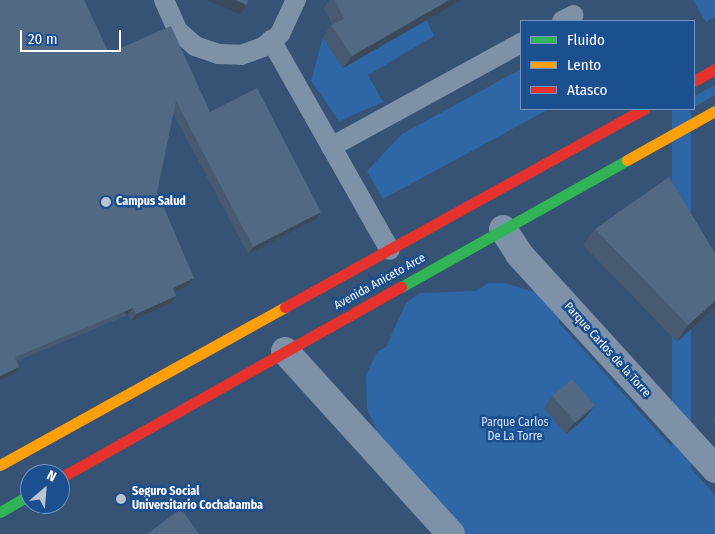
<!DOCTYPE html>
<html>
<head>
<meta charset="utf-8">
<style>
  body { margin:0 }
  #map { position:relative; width:715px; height:534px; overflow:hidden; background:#365274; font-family:"Fira Sans Condensed",sans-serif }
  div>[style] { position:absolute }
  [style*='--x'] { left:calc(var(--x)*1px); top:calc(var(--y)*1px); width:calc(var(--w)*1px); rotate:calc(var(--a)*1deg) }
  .green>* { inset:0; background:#2f66a5; transform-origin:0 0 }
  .lane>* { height:20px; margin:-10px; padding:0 10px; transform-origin:10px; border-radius:10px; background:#7d92a8 }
  .street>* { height:28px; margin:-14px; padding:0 14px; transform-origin:14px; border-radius:14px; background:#7d92a8 }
  .fast>* { height:11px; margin:-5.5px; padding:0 5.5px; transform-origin:5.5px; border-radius:5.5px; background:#30b455 }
  .slow>* { height:11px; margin:-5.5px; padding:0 5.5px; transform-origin:5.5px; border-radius:5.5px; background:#ff9f0a }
  .jam>* { height:11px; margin:-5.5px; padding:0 5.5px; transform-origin:5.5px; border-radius:5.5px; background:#e5322d }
  .wall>* { inset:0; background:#475a72 }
  .shaded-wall>* { inset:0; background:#394a5c; transform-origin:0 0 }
  .building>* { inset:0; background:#526984; transform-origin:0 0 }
  .dots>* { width:14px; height:14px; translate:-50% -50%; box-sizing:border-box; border:2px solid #1b4f8f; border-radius:50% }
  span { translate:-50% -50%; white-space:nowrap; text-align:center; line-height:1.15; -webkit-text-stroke:5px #1b4f8f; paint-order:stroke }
  .poi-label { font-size:12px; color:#fff; font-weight:700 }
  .left { translate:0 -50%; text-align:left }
  .street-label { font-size:12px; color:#fff }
  .park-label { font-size:12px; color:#cfe3fa }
  .legend { position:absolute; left:520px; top:20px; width:175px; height:90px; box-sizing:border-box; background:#1b4f8f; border:1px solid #7695bc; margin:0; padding:6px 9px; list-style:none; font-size:15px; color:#fff }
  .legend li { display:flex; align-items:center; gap:10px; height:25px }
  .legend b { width:25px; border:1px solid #7695bc }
  .north { position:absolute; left:20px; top:464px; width:50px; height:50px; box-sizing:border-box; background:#1b4f8f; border:1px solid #7695bc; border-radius:50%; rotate:27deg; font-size:14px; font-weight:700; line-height:20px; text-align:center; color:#fff }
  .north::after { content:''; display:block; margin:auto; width:18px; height:22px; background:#b9c2ce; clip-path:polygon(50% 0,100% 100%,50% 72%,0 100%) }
  .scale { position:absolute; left:20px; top:30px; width:101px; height:22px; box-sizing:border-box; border:2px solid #fff; border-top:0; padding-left:6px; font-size:15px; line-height:18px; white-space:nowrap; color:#fff; -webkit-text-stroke:4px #1b4f8f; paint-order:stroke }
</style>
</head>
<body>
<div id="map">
  <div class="green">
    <i style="clip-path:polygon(693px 0,715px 0,715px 17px,706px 22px)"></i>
    <i style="clip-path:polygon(426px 19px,434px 36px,368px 75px,383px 102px,339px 121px,311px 81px,323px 37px,343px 68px)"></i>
    <i style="clip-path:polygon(521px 69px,521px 109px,549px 109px,383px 199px,367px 171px,402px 134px)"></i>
    <i style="clip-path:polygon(715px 85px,715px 95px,694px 107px,694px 96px)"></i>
    <i style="left:672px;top:109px;width:19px;height:769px"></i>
    <i style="clip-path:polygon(488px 283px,505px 283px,541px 294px,559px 314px,559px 323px,715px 495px,715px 534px,457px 534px,379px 435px,367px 409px,366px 375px,377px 352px,386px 347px,406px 303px,420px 293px,476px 291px)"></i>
  </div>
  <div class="lane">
    <i style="--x:164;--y:0;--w:34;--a:66"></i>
    <i style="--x:178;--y:31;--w:23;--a:41"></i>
    <i style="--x:195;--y:46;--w:24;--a:19"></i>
    <i style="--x:218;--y:54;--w:23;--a:2"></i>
    <i style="--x:241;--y:55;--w:23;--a:-20"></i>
    <i style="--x:263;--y:47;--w:21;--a:-37"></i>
    <i style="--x:280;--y:34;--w:38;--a:-65"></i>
    <i style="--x:562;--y:21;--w:13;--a:-27"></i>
    <i style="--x:271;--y:40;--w:241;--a:60.5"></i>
    <i style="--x:331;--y:147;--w:217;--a:-28.7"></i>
  </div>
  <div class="street">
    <i style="--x:503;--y:229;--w:30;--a:57"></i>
    <i style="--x:519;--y:254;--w:291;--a:47.6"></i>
    <i style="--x:285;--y:351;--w:247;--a:47.8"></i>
  </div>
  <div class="fast">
    <i style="--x:401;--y:287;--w:259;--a:-29.3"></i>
    <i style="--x:0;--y:512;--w:34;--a:-30"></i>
  </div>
  <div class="slow">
    <i style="--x:627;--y:160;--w:101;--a:-29.1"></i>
    <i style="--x:0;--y:465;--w:326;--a:-29"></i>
  </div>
  <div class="jam">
    <i style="--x:694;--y:81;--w:24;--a:-30"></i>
    <i style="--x:285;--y:307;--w:410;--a:-28.9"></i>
    <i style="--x:60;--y:478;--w:391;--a:-29.3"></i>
  </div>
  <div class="wall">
    <i style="clip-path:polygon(0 0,109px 53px,210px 112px,321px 212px,316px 219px,248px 254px,173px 113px,157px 192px,194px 278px,189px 285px,174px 292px,171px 303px,131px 321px,128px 315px,17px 361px,19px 367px,14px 374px,0 380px)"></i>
    <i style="clip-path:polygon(329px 0,462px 0,343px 68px,323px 37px,332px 24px,324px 8px)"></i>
    <i style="clip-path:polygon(595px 229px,715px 307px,677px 342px,583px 245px)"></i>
    <i style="clip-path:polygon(552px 396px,595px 405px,586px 417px,566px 434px,544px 408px)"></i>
    <i style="clip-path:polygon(715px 416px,715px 424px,712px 421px)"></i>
  </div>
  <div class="shaded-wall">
    <i style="clip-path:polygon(206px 0,235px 0,247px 5px,240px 14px)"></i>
    <i style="clip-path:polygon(449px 0,462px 0,343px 68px,352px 56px)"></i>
    <i style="clip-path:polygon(321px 212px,316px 219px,248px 254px,253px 247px)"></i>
    <i style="clip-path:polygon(194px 278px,189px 285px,168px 295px,173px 288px)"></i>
    <i style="clip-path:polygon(176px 296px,171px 303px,131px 321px,136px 314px)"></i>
    <i style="clip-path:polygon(715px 301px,715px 307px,677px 342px,688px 325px)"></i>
    <i style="left:133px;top:308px;width:9px;height:128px;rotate:126deg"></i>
    <i style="clip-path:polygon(19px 367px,14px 374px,0 380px,0 376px)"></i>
    <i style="clip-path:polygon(595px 405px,586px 417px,566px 434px,575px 422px)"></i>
  </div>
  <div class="building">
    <i style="clip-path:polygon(0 0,84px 0,109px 53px,171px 26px,210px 112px,257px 88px,321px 212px,253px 247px,176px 101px,157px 192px,194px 278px,173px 288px,176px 296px,136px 314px,133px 308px,15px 357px,19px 367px,0 376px)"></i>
    <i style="clip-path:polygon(235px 0,248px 0,247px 5px)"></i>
    <i style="clip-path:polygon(335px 0,449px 0,352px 56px,331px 25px,344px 19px)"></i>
    <i style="clip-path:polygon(669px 177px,715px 253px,715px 301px,688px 325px,595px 229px)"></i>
    <i style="left:572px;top:379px;width:35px;height:26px;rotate:49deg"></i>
    <i style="clip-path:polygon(181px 509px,199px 534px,147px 534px)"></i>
  </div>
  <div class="dots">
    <i style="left:106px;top:202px;background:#b9c2ce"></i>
    <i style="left:121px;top:499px;background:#b9c2ce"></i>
  </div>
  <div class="poi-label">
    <span class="left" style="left:116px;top:202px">Campus Salud</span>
    <span class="left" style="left:132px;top:499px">Seguro Social<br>Universitario Cochabamba</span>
  </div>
  <div class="street-label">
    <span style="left:380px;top:282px;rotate:-29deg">Avenida Aniceto Arce</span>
    <span style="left:607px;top:350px;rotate:48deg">Parque Carlos de la Torre</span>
  </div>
  <div class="park-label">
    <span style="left:515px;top:430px">Parque Carlos<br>De La Torre</span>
  </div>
  <ul class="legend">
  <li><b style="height:6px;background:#30b455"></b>Fluido</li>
  <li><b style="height:6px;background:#ff9f0a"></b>Lento</li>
  <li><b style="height:6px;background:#e5322d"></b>Atasco</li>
  </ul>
  <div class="north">N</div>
  <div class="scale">20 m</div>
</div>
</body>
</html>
